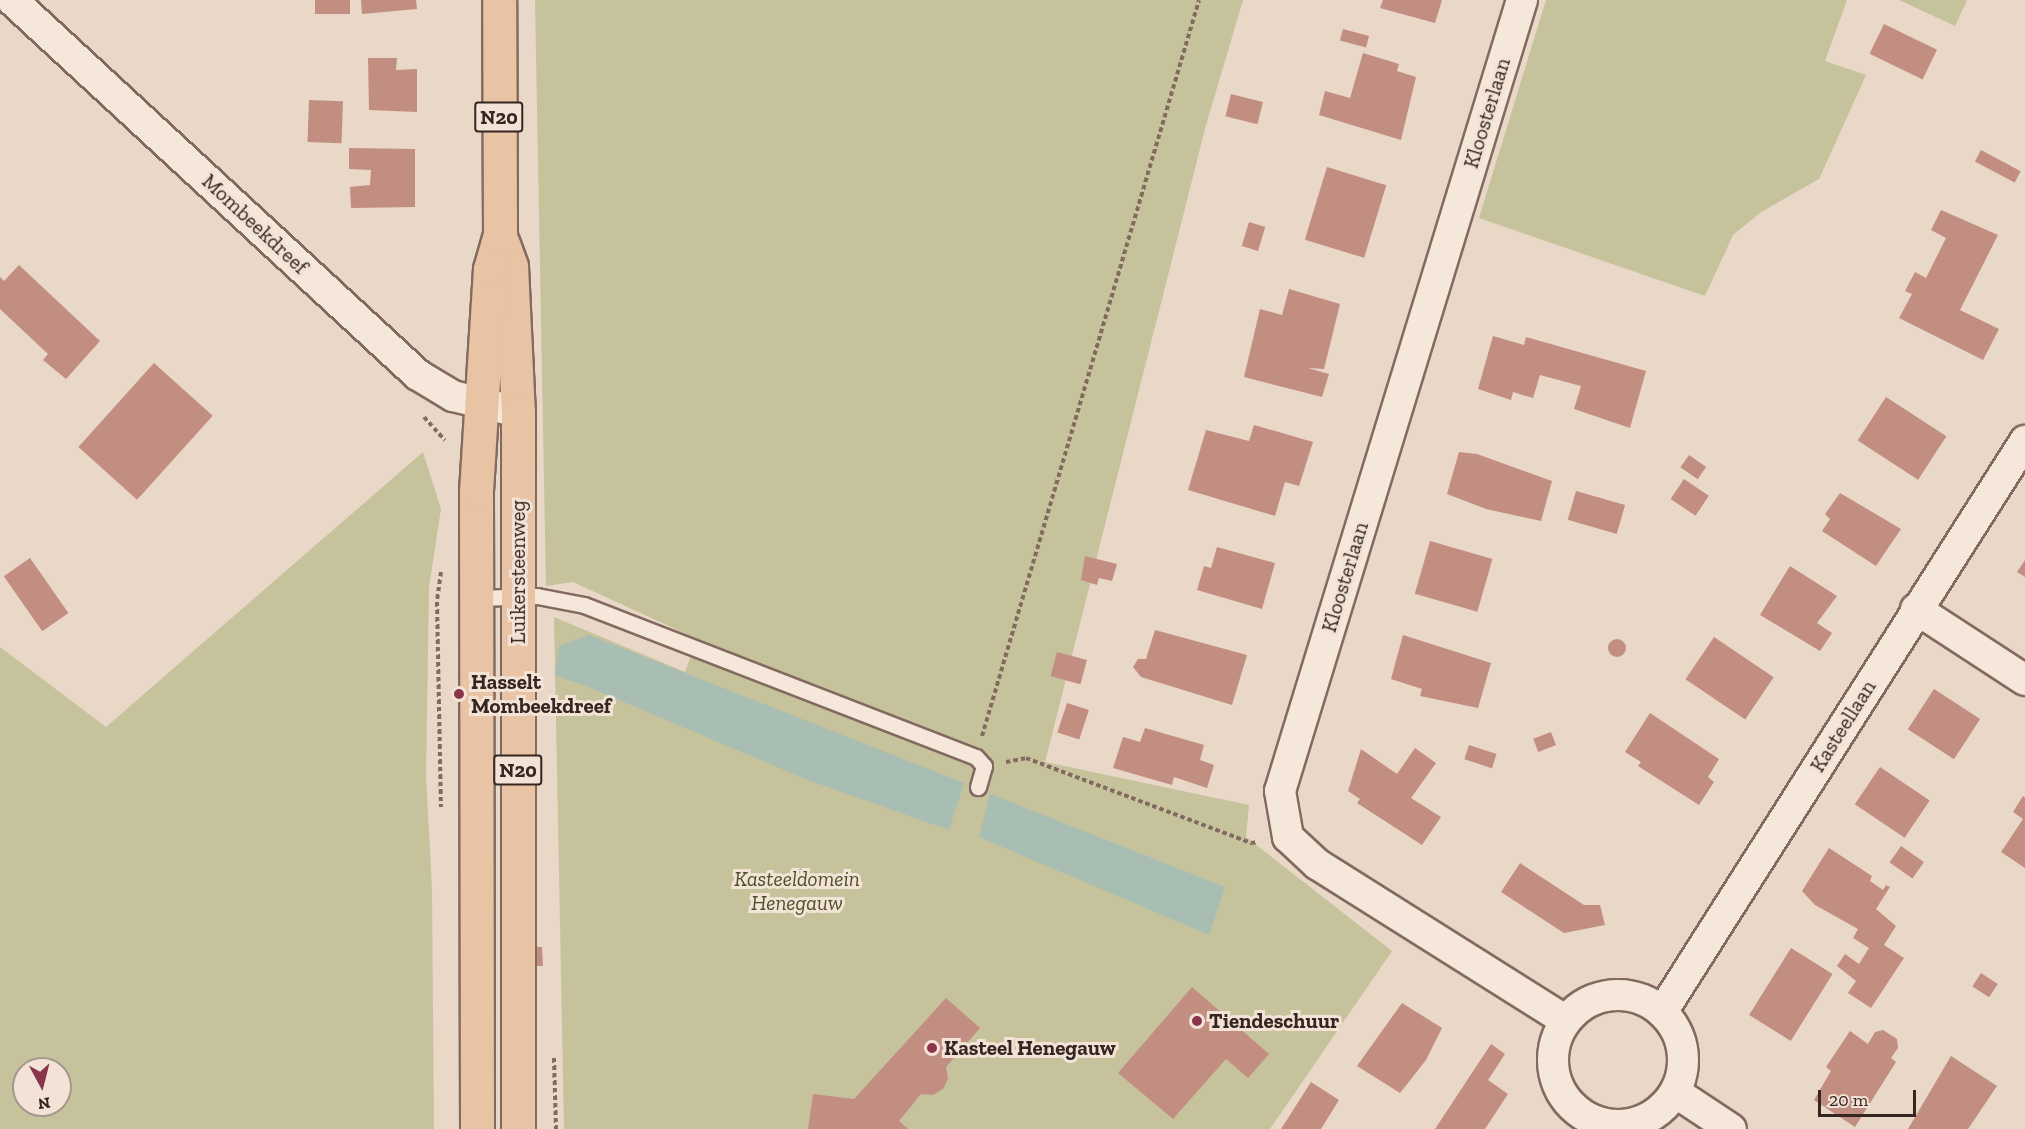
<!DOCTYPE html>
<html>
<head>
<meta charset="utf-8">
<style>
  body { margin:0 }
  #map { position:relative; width:2025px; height:1129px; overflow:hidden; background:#e9d7c7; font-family:"Zilla Slab",serif }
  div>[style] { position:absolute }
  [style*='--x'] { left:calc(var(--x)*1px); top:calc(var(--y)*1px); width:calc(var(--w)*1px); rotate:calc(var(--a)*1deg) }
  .green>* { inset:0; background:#c6c29c }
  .water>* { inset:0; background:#a8beb2 }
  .building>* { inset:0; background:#c38e82; transform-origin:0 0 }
  .round { border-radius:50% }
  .path>* { height:4px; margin-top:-2px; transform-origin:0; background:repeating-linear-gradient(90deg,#836a5f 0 4.5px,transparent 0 7.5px) }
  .roads { filter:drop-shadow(2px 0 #836a5f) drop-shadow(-2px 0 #836a5f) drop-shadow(0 2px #836a5f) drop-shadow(0 -2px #836a5f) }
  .service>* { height:15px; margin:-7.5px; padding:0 7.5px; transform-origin:7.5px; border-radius:7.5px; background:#f5e7da }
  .minor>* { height:30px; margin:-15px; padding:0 15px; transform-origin:15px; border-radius:15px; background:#f5e7da }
  .minor>.ring { margin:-15px; padding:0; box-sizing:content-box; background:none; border:30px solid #f5e7da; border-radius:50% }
  .primary>* { height:33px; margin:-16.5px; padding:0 16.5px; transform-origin:16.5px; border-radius:16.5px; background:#e8c3a4 }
  .dots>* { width:16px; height:16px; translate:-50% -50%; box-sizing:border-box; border:3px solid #f2e3d6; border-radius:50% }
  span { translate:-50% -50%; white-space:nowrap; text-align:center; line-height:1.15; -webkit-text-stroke:6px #f2e3d6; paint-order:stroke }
  .shield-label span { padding:2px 4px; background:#f2e3d6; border:2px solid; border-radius:4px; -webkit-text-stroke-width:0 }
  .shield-label { font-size:20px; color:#352621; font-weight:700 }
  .street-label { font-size:21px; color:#352621 }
  .poi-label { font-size:21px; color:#352621; font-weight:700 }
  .left { translate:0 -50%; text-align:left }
  .park-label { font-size:21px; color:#4e4f2a; font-style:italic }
  .north { position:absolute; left:12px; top:1057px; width:60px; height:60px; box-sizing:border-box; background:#f2e3d6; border:2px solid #a6978e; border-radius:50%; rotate:173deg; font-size:16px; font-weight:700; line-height:24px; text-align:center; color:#352621 }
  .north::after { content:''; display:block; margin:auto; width:21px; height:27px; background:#8b354a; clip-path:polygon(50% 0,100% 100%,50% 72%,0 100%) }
  .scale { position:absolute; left:1818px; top:1090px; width:98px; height:27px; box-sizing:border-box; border:3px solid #352621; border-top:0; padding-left:8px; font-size:18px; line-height:21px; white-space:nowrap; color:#352621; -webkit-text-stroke:4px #f2e3d6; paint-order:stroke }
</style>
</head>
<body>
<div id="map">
  <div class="green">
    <i style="clip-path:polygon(535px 0,1243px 0,1206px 125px,1045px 762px,1249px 805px,1246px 837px,1392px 951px,1270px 1129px,564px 1129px,554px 617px,685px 672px,697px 639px,573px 582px,546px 586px)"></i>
    <i style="clip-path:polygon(1546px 0,1847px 0,1825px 61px,1866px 75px,1819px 179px,1761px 212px,1733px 235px,1705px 296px,1479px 218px)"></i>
    <i style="clip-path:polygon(1899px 0,1967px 0,1955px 26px)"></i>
    <i style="clip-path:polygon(evenodd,423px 452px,441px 509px,429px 587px,426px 777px,432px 889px,434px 1129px,0 1129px,0 647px,106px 727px,423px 452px,24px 1069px,60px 1069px,60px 1105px,24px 1105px,24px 1069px)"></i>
  </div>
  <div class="water">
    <i style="clip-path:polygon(589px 635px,964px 783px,949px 830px,805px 779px,584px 685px,555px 676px,559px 646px)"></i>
    <i style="clip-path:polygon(990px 794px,1225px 887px,1209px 935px,979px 837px)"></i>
  </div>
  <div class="building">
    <i style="left:315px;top:0;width:35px;height:14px"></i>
    <i style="clip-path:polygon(361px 0,416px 0,417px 9px,362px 14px)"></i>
    <i style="clip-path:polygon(1383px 0,1442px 0,1435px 23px,1380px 8px)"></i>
    <i style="left:1884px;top:24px;width:59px;height:33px;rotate:26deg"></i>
    <i style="left:1343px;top:29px;width:27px;height:12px;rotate:15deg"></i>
    <i style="clip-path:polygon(1363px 53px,1399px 64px,1397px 71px,1416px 77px,1401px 140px,1319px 115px,1325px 91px,1350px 98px)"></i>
    <i style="clip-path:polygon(368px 58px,397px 58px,396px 70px,417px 69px,417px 112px,369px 110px)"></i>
    <i style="left:1231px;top:94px;width:33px;height:23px;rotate:14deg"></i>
    <i style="left:309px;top:100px;width:34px;height:42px;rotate:2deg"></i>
    <i style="clip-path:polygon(349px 148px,415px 149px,415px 207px,351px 208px,350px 187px,370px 185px,371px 170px,349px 169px)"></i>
    <i style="left:1981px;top:150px;width:45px;height:13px;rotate:28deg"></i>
    <i style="left:1327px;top:167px;width:62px;height:76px;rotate:17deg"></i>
    <i style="clip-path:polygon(1941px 210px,1998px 235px,1960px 310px,1999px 329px,1983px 360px,1899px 318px,1912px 294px,1905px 291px,1915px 272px,1926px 278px,1946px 238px,1931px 230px)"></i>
    <i style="left:1249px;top:222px;width:17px;height:25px;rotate:17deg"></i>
    <i style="clip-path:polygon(19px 265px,100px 341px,66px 379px,43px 360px,48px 354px,0 309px,0 277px,4px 281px)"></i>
    <i style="clip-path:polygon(1289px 289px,1340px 304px,1324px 369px,1308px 368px,1329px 374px,1322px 397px,1244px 377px,1260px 309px,1282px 315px)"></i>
    <i style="clip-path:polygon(1493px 336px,1524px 345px,1526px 337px,1646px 371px,1630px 428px,1574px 409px,1581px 386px,1540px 375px,1533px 398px,1513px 392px,1511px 400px,1478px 389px)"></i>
    <i style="left:154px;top:363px;width:79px;height:113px;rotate:42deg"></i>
    <i style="left:1886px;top:397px;width:72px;height:52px;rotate:33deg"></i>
    <i style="clip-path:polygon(1254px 425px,1313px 442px,1299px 486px,1285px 482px,1275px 516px,1188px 490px,1206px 430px,1249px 441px)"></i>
    <i style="clip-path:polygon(1459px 452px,1477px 454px,1552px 481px,1541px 521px,1486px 509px,1447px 494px)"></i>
    <i style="left:1689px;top:455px;width:21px;height:15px;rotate:35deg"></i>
    <i style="left:1684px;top:479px;width:30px;height:24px;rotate:34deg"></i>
    <i style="left:1576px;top:491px;width:51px;height:30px;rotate:16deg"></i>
    <i style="clip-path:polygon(1840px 493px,1901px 529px,1876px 566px,1822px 531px,1830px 519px,1825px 514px)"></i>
    <i style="left:1430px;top:541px;width:65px;height:55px;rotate:16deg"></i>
    <i style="clip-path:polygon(1217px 547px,1275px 563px,1262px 609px,1197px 590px,1204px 566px,1211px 568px)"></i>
    <i style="clip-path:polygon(1085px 556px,1117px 564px,1112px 581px,1099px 578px,1097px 585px,1081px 580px)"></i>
    <i style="left:30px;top:558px;width:67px;height:32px;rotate:55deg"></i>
    <i style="clip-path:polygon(2025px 560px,2025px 577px,2017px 572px)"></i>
    <i style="clip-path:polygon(1790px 566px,1837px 596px,1817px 623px,1832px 633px,1820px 651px,1760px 615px)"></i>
    <i style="clip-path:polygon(1155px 630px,1247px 655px,1232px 705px,1141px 677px,1133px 667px,1138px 659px,1146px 659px)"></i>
    <i style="clip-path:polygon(1403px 635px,1491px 663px,1478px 708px,1420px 696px,1422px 689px,1391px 679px)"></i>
    <i style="left:1714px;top:637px;width:72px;height:51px;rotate:34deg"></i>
    <i class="round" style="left:1608px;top:639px;width:18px;height:18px"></i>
    <i style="left:1057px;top:652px;width:31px;height:25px;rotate:15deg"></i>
    <i style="left:1934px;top:689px;width:55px;height:48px;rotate:33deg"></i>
    <i style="left:1067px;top:703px;width:23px;height:31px;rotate:18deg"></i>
    <i style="clip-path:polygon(1650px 713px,1719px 759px,1708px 777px,1714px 782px,1699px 805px,1638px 766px,1641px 762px,1625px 752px)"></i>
    <i style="clip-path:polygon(1145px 728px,1204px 745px,1200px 760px,1214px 765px,1207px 788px,1174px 777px,1172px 785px,1113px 768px,1123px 737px,1140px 742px)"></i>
    <i style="left:1551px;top:732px;width:14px;height:19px;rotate:69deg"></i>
    <i style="left:1469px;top:745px;width:29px;height:15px;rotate:18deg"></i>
    <i style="clip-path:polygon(1415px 748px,1436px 763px,1411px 798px,1441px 817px,1422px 845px,1357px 803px,1360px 799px,1348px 791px,1361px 749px,1397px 774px)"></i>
    <i style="left:1880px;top:767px;width:60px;height:45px;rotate:34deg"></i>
    <i style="clip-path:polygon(2023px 796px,2025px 798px,2025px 868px,2001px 852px,2023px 819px,2013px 812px)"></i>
    <i style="left:1901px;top:846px;width:28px;height:20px;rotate:35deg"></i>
    <i style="clip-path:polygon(1829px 848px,1872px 876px,1870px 881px,1883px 890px,1886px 885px,1890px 887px,1876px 909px,1896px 926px,1884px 945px,1904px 958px,1871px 1008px,1848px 993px,1856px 981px,1837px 966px,1845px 954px,1859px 964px,1869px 948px,1853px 938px,1858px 929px,1815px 905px,1802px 891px)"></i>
    <i style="clip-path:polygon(1520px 863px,1584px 905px,1600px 905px,1605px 925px,1564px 933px,1501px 892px)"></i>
    <i style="clip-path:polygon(534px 947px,542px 947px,543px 966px,536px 966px)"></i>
    <i style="left:1791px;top:948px;width:49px;height:79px;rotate:32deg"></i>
    <i style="left:1981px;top:973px;width:20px;height:16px;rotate:33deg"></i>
    <i style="clip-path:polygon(1192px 987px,1269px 1054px,1248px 1078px,1226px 1059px,1173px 1119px,1118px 1073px)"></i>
    <i style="clip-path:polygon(946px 998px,980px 1028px,946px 1067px,948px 1079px,943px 1089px,933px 1095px,921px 1094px,899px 1121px,908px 1129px,808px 1129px,813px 1094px,854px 1099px)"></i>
    <i style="clip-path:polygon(1402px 1003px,1442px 1028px,1426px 1060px,1400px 1093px,1357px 1066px)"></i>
    <i style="clip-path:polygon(1883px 1030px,1897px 1039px,1898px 1048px,1891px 1058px,1896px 1062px,1855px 1127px,1814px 1100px,1831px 1071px,1826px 1067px,1850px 1031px,1868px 1044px,1875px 1032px)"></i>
    <i style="clip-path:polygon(1491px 1044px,1505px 1054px,1488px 1080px,1508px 1094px,1485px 1129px,1435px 1129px)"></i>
    <i style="clip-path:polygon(1951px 1056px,1997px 1086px,1968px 1129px,1908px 1129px)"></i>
    <i style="clip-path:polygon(1311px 1082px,1339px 1100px,1321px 1129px,1281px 1129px)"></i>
  </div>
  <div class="path">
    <i style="--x:424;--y:417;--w:31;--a:48"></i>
    <i style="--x:441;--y:572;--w:30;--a:98"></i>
    <i style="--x:437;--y:602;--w:205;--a:88.9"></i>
    <i style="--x:982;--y:736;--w:767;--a:-73.57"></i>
    <i style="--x:1006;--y:762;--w:20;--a:-11"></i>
    <i style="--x:1026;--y:758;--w:241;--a:20.7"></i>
    <i style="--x:1251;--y:843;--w:7;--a:-8"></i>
    <i style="--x:554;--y:1058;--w:71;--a:88.4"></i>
  </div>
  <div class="roads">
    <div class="service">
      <i style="--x:478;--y:598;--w:59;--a:-1.9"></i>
      <i style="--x:537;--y:596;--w:48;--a:10.8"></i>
      <i style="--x:584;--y:605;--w:420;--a:21.2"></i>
      <i style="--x:976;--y:757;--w:12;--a:48"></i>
      <i style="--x:984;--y:766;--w:22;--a:106"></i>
    </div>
    <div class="minor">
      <i style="--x:12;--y:0;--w:553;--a:42.73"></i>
      <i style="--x:418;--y:375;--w:41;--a:31"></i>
      <i style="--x:453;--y:396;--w:67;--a:13.8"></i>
      <i style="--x:1522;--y:0;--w:827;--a:107.01"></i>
      <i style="--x:1280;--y:791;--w:47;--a:80.1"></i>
      <i style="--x:1288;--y:837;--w:40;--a:43"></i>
      <i style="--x:1317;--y:864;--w:294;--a:32.2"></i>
      <i style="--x:1916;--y:609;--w:130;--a:33.1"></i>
      <i class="ring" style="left:1553px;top:995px;width:100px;height:100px"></i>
      <i style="--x:1662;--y:1012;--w:677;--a:-57.55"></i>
      <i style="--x:1675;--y:1092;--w:67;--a:33.5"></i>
    </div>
    <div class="primary">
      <i style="--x:503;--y:244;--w:23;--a:70"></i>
      <i style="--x:511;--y:266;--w:146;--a:87.3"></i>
      <i style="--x:518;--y:412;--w:717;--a:90"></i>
      <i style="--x:477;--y:1129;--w:638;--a:-90.09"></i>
      <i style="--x:476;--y:491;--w:222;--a:-86.4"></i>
      <i style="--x:490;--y:269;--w:37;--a:-74"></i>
      <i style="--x:500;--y:233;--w:233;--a:-90.2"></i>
    </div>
  </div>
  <div class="dots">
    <i style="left:459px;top:694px;background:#8b354a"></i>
    <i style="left:1197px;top:1021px;background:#8b354a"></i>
    <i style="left:932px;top:1048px;background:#8b354a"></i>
  </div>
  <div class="shield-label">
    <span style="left:499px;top:117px">N20</span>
    <span style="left:518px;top:770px">N20</span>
  </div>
  <div class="street-label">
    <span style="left:1487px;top:113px;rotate:-73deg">Kloosterlaan</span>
    <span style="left:255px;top:224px;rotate:43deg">Mombeekdreef</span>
    <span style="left:518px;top:572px;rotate:-90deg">Luikersteenweg</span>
    <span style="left:1345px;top:577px;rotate:-73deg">Kloosterlaan</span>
    <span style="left:1843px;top:726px;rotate:-58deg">Kasteellaan</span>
  </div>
  <div class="poi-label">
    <span class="left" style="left:471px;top:694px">Hasselt<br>Mombeekdreef</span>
    <span class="left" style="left:1209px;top:1021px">Tiendeschuur</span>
    <span class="left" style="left:944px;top:1048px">Kasteel Henegauw</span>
  </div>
  <div class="park-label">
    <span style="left:797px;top:891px">Kasteeldomein<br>Henegauw</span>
  </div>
  <div class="north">N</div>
  <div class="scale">20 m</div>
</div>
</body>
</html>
